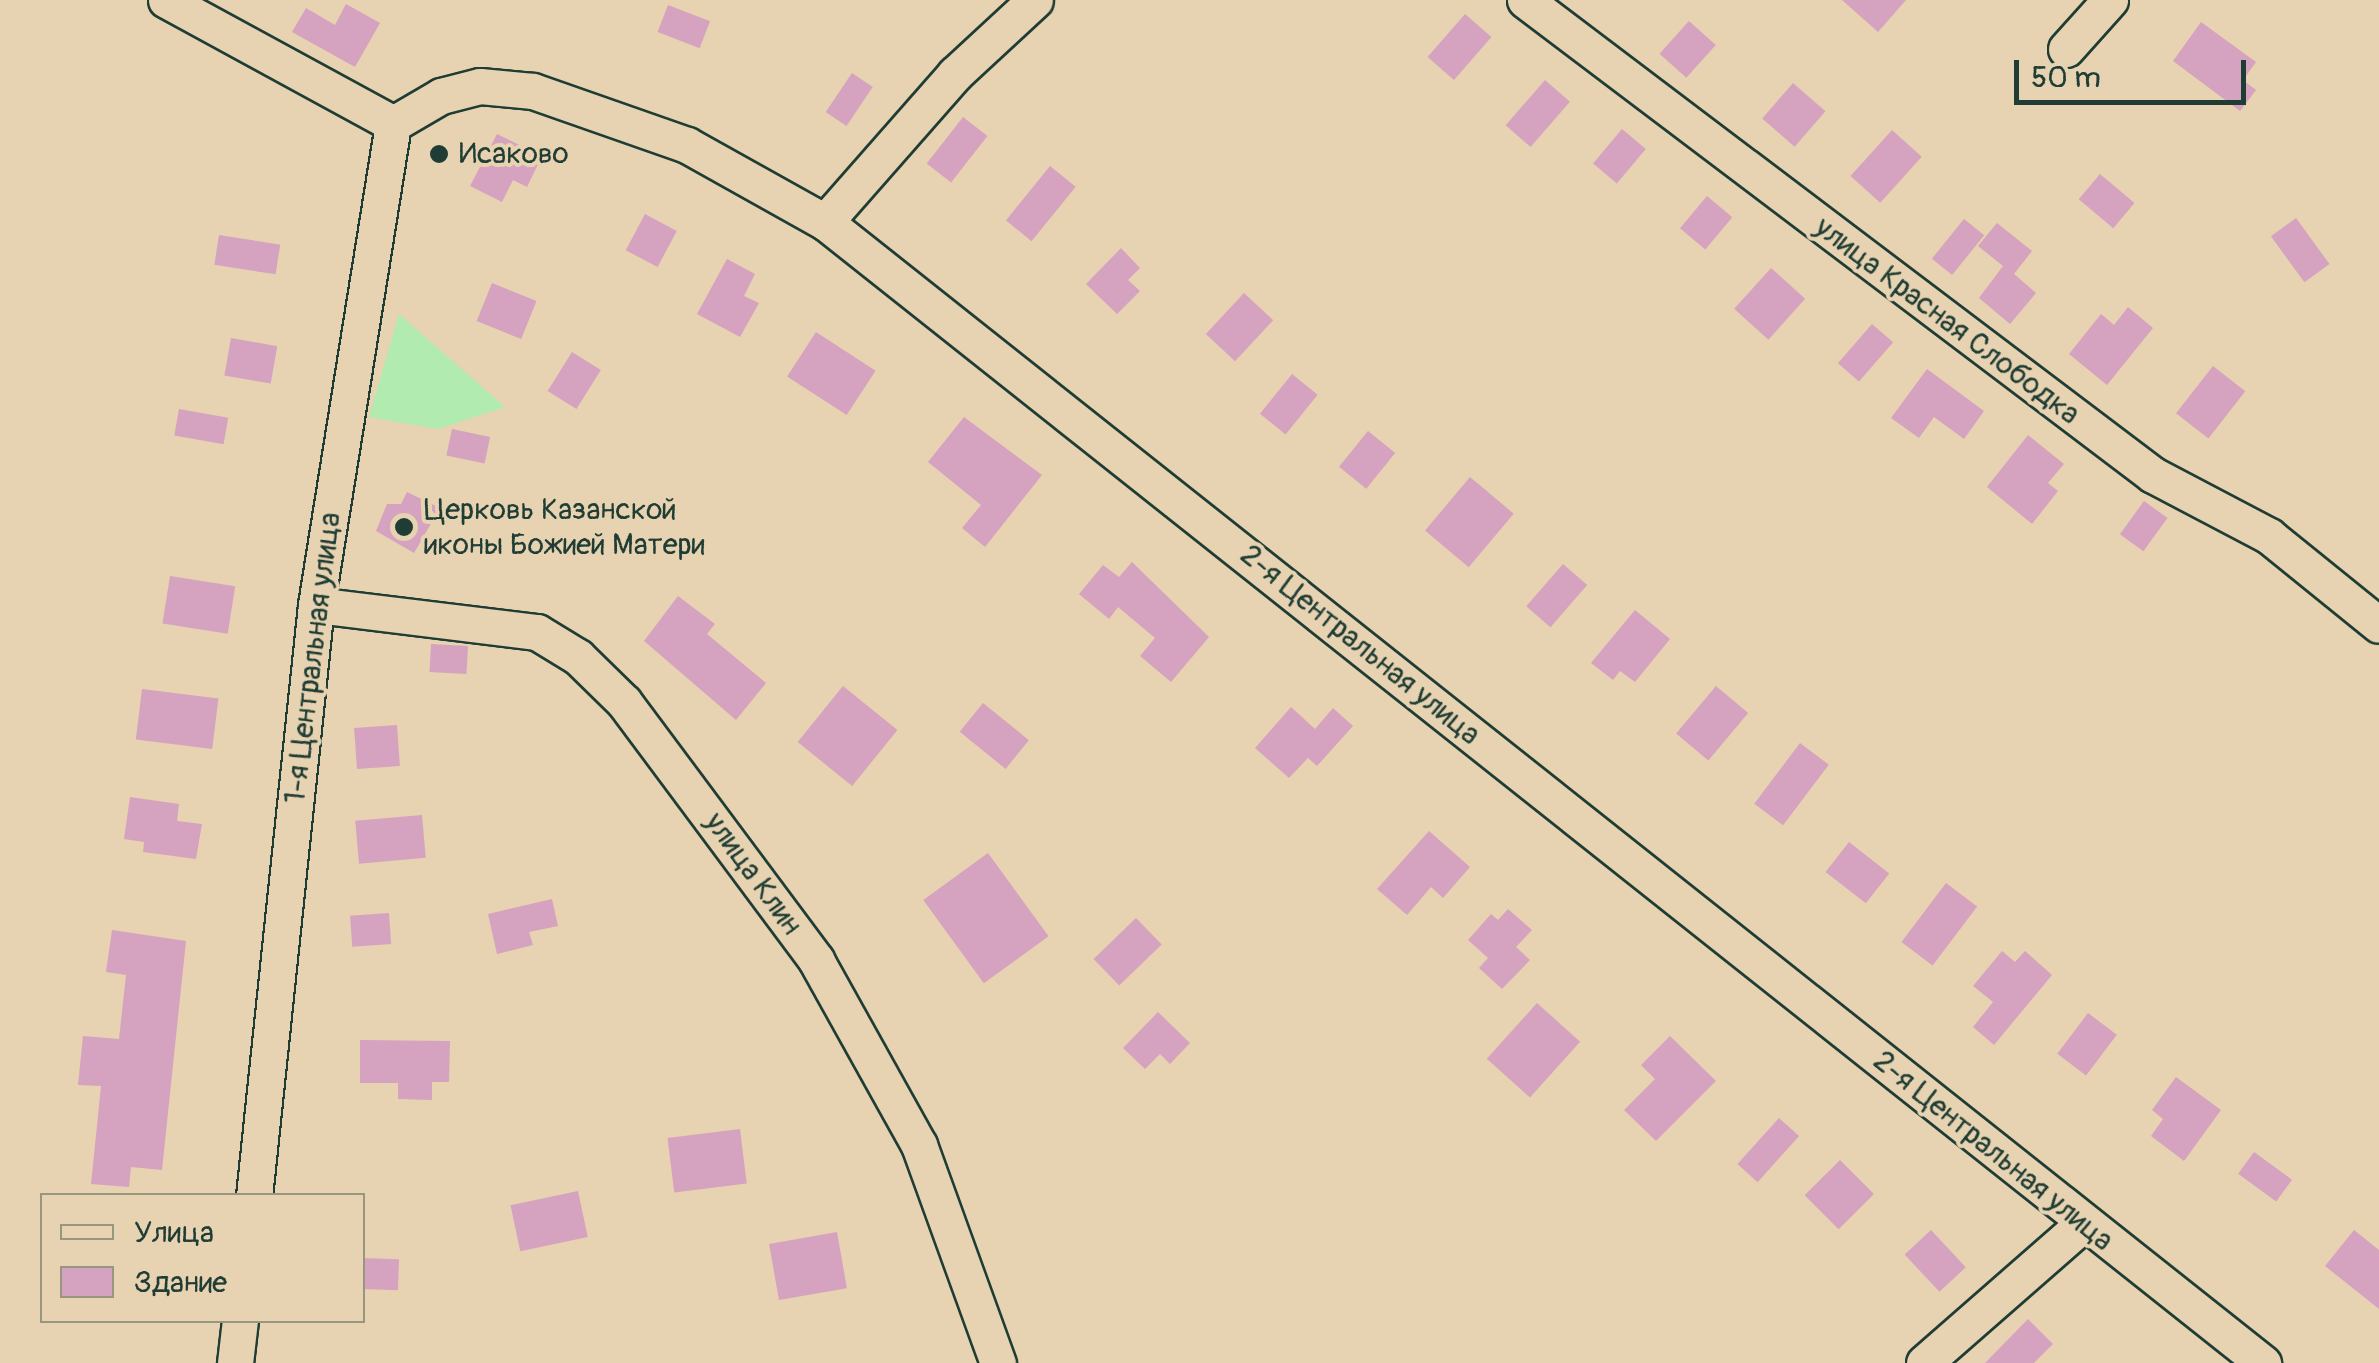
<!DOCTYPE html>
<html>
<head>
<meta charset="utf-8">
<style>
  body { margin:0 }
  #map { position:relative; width:2379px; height:1363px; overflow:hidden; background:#e7d2b1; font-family:Pangolin,sans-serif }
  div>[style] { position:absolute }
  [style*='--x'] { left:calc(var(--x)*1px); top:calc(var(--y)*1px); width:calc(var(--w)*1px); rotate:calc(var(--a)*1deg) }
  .green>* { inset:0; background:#b1ebb0 }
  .building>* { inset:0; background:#d5a3bf; transform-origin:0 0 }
  .roads { filter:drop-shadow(2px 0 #1f3d34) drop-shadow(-2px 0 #1f3d34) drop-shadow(0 2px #1f3d34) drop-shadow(0 -2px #1f3d34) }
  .minor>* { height:35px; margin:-17.5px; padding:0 17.5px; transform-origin:17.5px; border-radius:17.5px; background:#e7d2b1 }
  .dots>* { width:28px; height:28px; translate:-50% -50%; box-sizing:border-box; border:5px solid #e7d2b1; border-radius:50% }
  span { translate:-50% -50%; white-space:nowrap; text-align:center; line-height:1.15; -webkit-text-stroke:8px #e7d2b1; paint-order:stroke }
  .poi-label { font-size:30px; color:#1f3d34 }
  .left { translate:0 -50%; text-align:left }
  .street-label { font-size:30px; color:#1f3d34 }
  .legend { position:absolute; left:40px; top:1193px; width:325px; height:130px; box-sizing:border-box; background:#e7d2b1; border:2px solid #97967f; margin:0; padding:12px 18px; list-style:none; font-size:30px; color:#1f3d34 }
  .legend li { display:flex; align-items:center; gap:20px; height:50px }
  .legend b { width:50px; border:2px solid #97967f }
  .scale { position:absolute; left:2014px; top:60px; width:232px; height:45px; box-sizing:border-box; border:5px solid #1f3d34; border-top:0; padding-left:12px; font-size:30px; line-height:35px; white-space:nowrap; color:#1f3d34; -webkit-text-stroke:8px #e7d2b1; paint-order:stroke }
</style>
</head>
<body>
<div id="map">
  <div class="green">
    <i style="clip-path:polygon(399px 314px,505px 407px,438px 429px,369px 417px)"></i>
  </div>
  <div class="building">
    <i style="clip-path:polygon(1842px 0,1906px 0,1878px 32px)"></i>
    <i style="clip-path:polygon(346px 4px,380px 23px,355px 67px,292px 32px,306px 8px,335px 25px)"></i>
    <i style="left:668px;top:5px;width:45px;height:29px;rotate:21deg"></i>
    <i style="left:1465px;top:14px;width:35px;height:57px;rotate:41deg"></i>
    <i style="left:1689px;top:21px;width:36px;height:44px;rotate:42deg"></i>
    <i style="clip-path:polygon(2201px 22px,2256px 62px,2243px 80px,2256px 90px,2240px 111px,2173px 61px)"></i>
    <i style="left:852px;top:73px;width:25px;height:47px;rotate:34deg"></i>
    <i style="left:1545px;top:80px;width:33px;height:60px;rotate:41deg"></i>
    <i style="left:1793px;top:83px;width:43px;height:47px;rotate:41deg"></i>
    <i style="left:963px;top:117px;width:31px;height:59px;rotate:38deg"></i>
    <i style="left:1622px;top:129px;width:31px;height:45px;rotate:40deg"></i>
    <i style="left:1892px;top:130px;width:40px;height:62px;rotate:42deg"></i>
    <i style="clip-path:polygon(497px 134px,542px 156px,527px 187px,513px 180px,502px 202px,470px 186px)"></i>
    <i style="left:1050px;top:166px;width:33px;height:70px;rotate:39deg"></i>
    <i style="left:2100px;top:174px;width:45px;height:33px;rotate:40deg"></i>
    <i style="left:1707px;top:196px;width:33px;height:42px;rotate:40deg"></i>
    <i style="left:645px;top:214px;width:36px;height:41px;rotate:28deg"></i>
    <i style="left:2296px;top:218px;width:57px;height:31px;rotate:54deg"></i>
    <i style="left:1964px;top:219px;width:26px;height:51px;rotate:39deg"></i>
    <i style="clip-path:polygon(1997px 223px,2032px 251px,2014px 274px,2036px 293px,2010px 324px,1979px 298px,2003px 266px,1978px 246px)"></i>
    <i style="left:219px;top:235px;width:62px;height:30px;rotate:9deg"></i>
    <i style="clip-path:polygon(1121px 248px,1140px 268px,1128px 280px,1140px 291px,1117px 314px,1086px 284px)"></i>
    <i style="clip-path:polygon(727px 259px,755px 274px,744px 296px,759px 303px,740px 337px,697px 314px)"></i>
    <i style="left:1771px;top:268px;width:46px;height:55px;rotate:42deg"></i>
    <i style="left:492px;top:283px;width:48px;height:41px;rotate:22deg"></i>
    <i style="left:1244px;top:293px;width:40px;height:56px;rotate:43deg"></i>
    <i style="clip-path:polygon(2128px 307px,2153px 328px,2107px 385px,2069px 354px,2101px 314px,2114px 325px)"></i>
    <i style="left:1872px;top:324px;width:28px;height:52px;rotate:41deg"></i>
    <i style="left:816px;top:332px;width:71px;height:53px;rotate:33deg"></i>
    <i style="left:231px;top:338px;width:47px;height:38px;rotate:10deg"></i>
    <i style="left:572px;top:352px;width:34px;height:46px;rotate:32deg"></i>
    <i style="left:2213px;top:366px;width:41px;height:60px;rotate:38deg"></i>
    <i style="clip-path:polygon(1927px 369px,1984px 411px,1964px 439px,1934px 417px,1919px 438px,1891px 418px)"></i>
    <i style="left:1292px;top:374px;width:33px;height:51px;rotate:39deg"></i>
    <i style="left:179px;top:409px;width:50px;height:27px;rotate:10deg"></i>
    <i style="clip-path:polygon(964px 417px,1042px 475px,985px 547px,962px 528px,981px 505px,928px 462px)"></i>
    <i style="left:452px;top:429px;width:39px;height:27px;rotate:12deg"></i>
    <i style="left:1368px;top:431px;width:35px;height:46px;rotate:39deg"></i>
    <i style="clip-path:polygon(2028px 435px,2064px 464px,2048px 483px,2058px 491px,2032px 524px,1987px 487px)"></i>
    <i style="left:1470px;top:477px;width:57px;height:70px;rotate:40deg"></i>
    <i style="clip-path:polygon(407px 492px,440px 508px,414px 553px,376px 531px,387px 504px,401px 504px)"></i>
    <i style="left:2144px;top:501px;width:29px;height:41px;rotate:36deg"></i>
    <i style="clip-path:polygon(1132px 562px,1209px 637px,1171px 682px,1140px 656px,1155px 638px,1118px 607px,1109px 619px,1079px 594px,1103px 565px,1119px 577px)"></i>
    <i style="left:1563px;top:564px;width:32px;height:56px;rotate:41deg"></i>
    <i style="left:170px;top:576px;width:66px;height:48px;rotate:9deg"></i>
    <i style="clip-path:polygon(678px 596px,715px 624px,707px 634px,766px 683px,736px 720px,644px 641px)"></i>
    <i style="clip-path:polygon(1635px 610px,1670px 639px,1635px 682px,1620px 671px,1613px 680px,1591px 663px)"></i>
    <i style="left:431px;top:644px;width:37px;height:28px;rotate:3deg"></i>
    <i style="left:843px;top:686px;width:70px;height:72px;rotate:39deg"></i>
    <i style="left:1716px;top:686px;width:42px;height:62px;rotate:40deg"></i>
    <i style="left:142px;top:689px;width:77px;height:51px;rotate:7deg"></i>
    <i style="left:983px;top:703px;width:59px;height:37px;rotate:39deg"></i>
    <i style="clip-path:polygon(1291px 707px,1315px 729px,1333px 708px,1353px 726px,1317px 766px,1308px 758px,1289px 778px,1255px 748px)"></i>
    <i style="left:397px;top:725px;width:41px;height:43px;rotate:86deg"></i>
    <i style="left:1800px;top:743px;width:36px;height:76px;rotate:37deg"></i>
    <i style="clip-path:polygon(130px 797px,179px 804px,177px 821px,202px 824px,196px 859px,143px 852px,144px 842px,124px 839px)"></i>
    <i style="left:422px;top:815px;width:43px;height:67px;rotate:85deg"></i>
    <i style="clip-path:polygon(1429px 831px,1470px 867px,1443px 898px,1431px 887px,1407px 915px,1377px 889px)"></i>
    <i style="left:1849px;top:842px;width:51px;height:38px;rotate:38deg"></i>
    <i style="left:988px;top:853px;width:103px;height:80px;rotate:54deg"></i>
    <i style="left:1946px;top:883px;width:39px;height:74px;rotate:37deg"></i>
    <i style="clip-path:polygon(552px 899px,558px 926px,529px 932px,533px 945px,497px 954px,488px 914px)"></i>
    <i style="clip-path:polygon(1508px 909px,1532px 930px,1516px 947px,1530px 960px,1502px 989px,1479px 968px,1488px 958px,1468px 940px,1491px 914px,1498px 920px)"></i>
    <i style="left:389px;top:913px;width:31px;height:39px;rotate:86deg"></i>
    <i style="left:1136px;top:918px;width:37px;height:59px;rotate:46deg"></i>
    <i style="clip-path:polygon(112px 930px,186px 941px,162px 1170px,131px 1167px,129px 1187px,91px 1184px,101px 1086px,78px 1085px,83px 1036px,119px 1039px,126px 975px,106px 972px)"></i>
    <i style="clip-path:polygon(2002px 951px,2015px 962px,2025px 951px,2052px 975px,1994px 1045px,1973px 1027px,1993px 1002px,1973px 986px)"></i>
    <i style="left:1537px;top:1003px;width:58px;height:75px;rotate:42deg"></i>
    <i style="clip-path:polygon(1158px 1012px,1190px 1043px,1170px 1064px,1160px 1054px,1145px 1069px,1123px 1048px)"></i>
    <i style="left:2088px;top:1013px;width:36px;height:51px;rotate:37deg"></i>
    <i style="clip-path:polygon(1670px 1036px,1716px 1081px,1656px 1141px,1624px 1110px,1655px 1079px,1641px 1065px)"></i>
    <i style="clip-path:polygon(360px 1040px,450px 1041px,449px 1082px,432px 1082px,432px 1100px,398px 1099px,398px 1083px,360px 1083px)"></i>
    <i style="clip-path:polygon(2176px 1077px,2221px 1110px,2184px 1161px,2151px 1136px,2163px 1119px,2152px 1110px)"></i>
    <i style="left:1779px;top:1118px;width:27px;height:62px;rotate:42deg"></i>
    <i style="left:740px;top:1129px;width:55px;height:73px;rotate:83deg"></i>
    <i style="left:2254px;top:1152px;width:47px;height:27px;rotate:36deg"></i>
    <i style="left:1840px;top:1160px;width:48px;height:50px;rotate:45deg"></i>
    <i style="left:578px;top:1191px;width:47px;height:69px;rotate:78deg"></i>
    <i style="left:1931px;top:1230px;width:51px;height:36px;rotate:47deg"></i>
    <i style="clip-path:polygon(2354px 1230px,2379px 1250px,2379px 1309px,2325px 1266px)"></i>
    <i style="left:837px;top:1232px;width:57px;height:69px;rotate:80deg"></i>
    <i style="left:362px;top:1258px;width:37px;height:31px;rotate:2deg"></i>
    <i style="clip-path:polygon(2028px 1319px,2053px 1344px,2034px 1363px,1985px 1363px)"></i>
  </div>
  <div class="roads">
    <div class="minor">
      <i style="--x:166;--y:0;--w:259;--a:28.6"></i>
      <i style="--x:1525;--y:0;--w:787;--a:37.1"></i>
      <i style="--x:2153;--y:475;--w:131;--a:27.7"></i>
      <i style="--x:2269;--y:536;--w:141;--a:39"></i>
      <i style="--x:2066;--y:49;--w:66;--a:-48.1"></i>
      <i style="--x:393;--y:124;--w:56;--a:-30.3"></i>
      <i style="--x:441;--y:96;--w:40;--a:-14.4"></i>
      <i style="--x:480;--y:86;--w:53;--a:5.4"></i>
      <i style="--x:533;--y:91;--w:163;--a:19.3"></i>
      <i style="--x:687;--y:145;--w:158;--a:29.2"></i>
      <i style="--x:825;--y:222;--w:1836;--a:38.43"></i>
      <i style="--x:825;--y:222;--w:197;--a:-48.7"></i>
      <i style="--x:955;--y:74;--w:109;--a:-42.8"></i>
      <i style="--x:316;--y:605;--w:223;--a:7"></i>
      <i style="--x:537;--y:632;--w:48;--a:31.4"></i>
      <i style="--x:578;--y:657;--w:64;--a:44.4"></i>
      <i style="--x:624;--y:702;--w:322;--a:53.3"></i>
      <i style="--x:816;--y:960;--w:212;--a:60.9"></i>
      <i style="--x:919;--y:1145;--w:232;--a:70.1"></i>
      <i style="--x:254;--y:1196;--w:594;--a:-84.01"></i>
      <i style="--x:316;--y:605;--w:487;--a:-80.9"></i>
      <i style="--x:235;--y:1363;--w:43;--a:-83.4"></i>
      <i style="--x:1924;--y:1363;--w:211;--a:-41.2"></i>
    </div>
  </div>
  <div class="dots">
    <i style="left:439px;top:154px;background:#1f3d34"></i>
    <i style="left:404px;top:527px;background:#1f3d34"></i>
  </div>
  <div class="poi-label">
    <span class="left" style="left:459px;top:154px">Исаково</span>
    <span class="left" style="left:424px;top:527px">Церковь Казанской<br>иконы Божией Матери</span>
  </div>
  <div class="street-label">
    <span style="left:1947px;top:321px;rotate:37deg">улица Красная Слободка</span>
    <span style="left:1360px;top:645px;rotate:39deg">2-я Центральная улица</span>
    <span style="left:313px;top:658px;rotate:-83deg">1-я Центральная улица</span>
    <span style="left:753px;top:874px;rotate:54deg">улица Клин</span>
    <span style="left:1993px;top:1151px;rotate:39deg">2-я Центральная улица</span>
  </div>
  <ul class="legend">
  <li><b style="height:12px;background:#e7d2b1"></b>Улица</li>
  <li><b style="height:28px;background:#d5a3bf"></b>Здание</li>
  </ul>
  <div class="scale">50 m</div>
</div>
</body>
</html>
